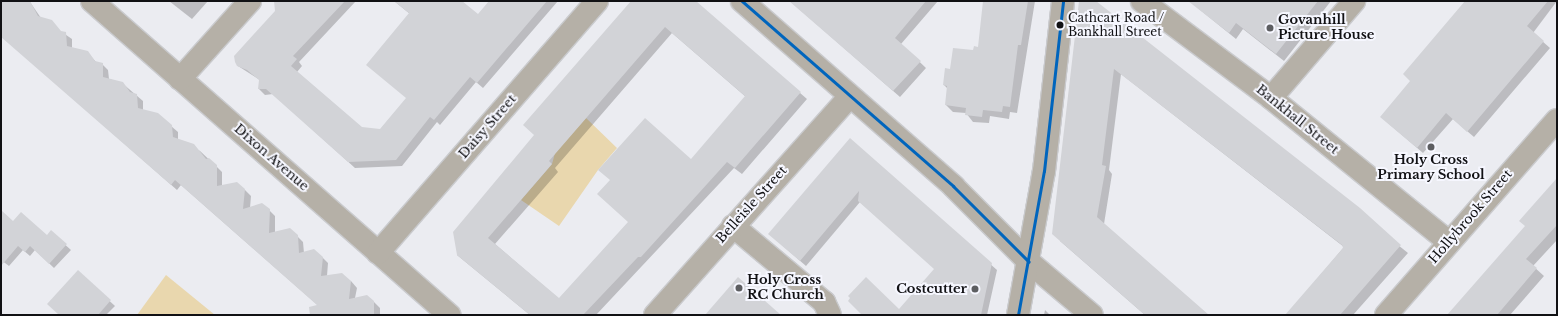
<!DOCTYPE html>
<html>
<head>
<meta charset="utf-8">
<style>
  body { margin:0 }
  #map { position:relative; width:1558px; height:316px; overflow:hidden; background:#ebecf1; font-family:"Libre Baskerville",serif }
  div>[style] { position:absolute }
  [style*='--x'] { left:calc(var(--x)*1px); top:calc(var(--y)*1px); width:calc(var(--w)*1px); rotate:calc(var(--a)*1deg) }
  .green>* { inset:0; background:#e9d7ae }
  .shadow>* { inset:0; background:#0003 }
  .building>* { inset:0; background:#d2d3d7 }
  .roads { filter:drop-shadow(1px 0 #c9cacd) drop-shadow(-1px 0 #c9cacd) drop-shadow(0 1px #c9cacd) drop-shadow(0 -1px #c9cacd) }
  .minor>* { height:22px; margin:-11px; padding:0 11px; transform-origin:11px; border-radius:11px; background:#b5b0a7 }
  .bus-1>* { height:3px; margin:-1.5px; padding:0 1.5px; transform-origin:1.5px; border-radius:1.5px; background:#0065bd }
  .dots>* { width:11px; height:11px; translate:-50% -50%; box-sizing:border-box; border:2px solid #f6f7ff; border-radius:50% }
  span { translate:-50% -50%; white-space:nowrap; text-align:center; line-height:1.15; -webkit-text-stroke:4px #f6f7ff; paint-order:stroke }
  .bus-label { font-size:12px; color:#111114 }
  .left { translate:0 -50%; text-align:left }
  .poi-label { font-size:13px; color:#111114; font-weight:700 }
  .right { translate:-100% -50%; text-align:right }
  .street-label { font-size:13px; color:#111114 }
  .frame { position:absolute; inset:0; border:2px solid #111114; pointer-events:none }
</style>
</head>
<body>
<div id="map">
  <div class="green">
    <i style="clip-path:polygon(586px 118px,617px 148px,598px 170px,559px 226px,521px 200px,552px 164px,555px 153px)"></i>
    <i style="clip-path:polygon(166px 275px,215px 315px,137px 315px)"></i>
  </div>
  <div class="shadow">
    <i style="clip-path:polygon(1px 1px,30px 2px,41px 18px,72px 39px,72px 48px,87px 52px,97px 63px,102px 64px,108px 70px,109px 79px,122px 83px,143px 101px,143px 110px,171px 126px,178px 132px,178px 140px,200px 151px,216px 166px,222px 172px,222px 186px,245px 190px,251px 196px,250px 208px,269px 210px,275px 216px,275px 233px,290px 229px,303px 242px,304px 253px,322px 257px,328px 263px,327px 276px,351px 281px,357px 288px,355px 298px,374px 302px,380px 308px,380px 315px,329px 315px,181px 185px,177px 190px,1px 35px)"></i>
    <i style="clip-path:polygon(169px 1px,208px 1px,192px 19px)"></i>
    <i style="clip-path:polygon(275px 1px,356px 1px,299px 62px,302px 66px,297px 72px,362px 128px,380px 130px,407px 98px,410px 14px,394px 1px,461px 1px,478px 15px,490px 1px,558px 1px,483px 88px,476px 82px,440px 125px,437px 122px,402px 166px,355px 168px,273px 94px,265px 95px,259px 89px,260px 80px,238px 66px,276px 11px)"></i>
    <i style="clip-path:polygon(evenodd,632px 1px,694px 1px,807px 99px,742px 174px,734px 168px,596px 315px,530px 315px,457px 255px,535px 135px,632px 1px,672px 33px,746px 97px,691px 161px,629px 222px,559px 299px,495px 244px,558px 172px,555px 168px,672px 33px)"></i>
    <i style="clip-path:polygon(790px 1px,938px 1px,901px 44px,926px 68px,900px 97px)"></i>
    <i style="clip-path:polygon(984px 1px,1035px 1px,1017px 113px,1010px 112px,1009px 119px,990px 116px,989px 123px,973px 122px,966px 113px,953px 112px,946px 105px,948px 89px,944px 85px,951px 70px,979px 48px)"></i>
    <i style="clip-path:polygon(1080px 1px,1094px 1px,1408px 253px,1353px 315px,1287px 315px,1344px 247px,1121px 74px,1109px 170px,1112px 174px,1104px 224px,1208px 315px,1145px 315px,1060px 241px)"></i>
    <i style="clip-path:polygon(1205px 1px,1331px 1px,1284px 61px,1243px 29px,1236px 39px,1199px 9px)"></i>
    <i style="clip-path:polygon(1466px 1px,1557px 1px,1533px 33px,1550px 48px,1474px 137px,1453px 119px,1423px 153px,1388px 123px,1411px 81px)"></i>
    <i style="clip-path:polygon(850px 140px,997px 270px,987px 315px,864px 315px,899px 310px,936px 269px,860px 202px,806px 266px,775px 239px)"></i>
    <i style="clip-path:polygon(1557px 180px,1557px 240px,1533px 266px,1544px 276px,1510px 315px,1449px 315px,1526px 227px)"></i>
    <i style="clip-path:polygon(1px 211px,13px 222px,48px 236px,51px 232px,71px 250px,54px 268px,35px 250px,30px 256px,23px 250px,9px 266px,1px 260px)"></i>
    <i style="clip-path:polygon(78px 272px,115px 306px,106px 315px,60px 315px)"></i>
    <i style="clip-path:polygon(1045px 310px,1050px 315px,1044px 315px)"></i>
  </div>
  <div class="building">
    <i style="clip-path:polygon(1px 1px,30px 1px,38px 16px,52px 20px,61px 31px,66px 32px,67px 46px,88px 51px,95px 61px,103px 63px,103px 77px,123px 82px,130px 92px,137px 94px,138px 108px,158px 113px,172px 125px,173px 137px,194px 144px,206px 159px,209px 158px,217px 165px,217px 186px,237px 182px,245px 189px,243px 209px,262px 203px,270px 209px,269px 233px,290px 228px,298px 235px,299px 253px,314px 249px,323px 257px,321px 276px,342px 273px,351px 281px,349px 299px,367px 295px,374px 301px,374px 315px,310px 315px,309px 307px,317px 305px,175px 180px,171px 185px,1px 37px)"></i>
    <i style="clip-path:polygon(274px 1px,345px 1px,293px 56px,297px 59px,291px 66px,362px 127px,380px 129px,406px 98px,366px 65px,409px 13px,394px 1px,462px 1px,478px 14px,489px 1px,547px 1px,477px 83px,470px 77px,434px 120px,430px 117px,396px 160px,348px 162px,266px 89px,258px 89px,259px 80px,247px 70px,237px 66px,235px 62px,234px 56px,275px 11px)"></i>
    <i style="clip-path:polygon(evenodd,631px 1px,696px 1px,801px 92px,735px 168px,727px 162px,641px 257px,638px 257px,583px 315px,530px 315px,457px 255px,453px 232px,534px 135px,523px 125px,631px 1px,665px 27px,745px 96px,691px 159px,645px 118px,598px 170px,610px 180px,597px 194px,628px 222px,559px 298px,488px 238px,552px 164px,549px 161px,665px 27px)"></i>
    <i style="clip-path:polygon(789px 1px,926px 1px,895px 38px,921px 61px,893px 91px)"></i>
    <i style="clip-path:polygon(983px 1px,1028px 1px,1021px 45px,1018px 45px,1010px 107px,1003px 106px,1002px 112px,983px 110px,982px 117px,965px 115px,966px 108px,945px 105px,947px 86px,943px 85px,945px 68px,950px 69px,953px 48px,973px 50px,974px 46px,978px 47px)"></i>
    <i style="clip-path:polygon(1079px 1px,1096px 1px,1360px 208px,1401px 245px,1340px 315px,1285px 315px,1343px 248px,1342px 245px,1114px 69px,1102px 165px,1106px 166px,1097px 217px,1209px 315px,1145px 315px,1052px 234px)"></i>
    <i style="clip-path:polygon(1188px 1px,1318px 1px,1276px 54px,1236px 23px,1229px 33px)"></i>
    <i style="clip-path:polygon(1465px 1px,1548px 1px,1527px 26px,1544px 41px,1467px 132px,1446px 113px,1417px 148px,1380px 117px,1410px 81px,1403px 74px)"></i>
    <i style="clip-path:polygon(850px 138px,992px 263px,981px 315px,862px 315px,848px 301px,850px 298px,848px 296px,866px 277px,899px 309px,934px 269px,858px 201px,859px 191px,800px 261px,768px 234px)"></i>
    <i style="clip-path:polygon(1557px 178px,1557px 225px,1526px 259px,1537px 268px,1497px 315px,1447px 315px,1525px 226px,1519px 221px)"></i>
    <i style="clip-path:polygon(1px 210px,13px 221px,21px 212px,47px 235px,51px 230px,67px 244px,49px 264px,30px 246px,25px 252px,18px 246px,1px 266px)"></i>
    <i style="clip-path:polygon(78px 270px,111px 300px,98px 315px,59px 315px,47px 304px)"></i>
    <i style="clip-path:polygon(738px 277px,781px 315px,705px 315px)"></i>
  </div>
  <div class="roads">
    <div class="minor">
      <i style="--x:92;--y:1;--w:476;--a:41.3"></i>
      <i style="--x:742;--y:1;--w:281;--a:41.2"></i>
      <i style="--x:953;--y:186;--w:107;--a:45"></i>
      <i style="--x:1029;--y:262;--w:82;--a:40.1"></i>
      <i style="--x:1142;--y:1;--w:161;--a:36.9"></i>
      <i style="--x:1271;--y:98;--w:229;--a:39"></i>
      <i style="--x:180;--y:79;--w:105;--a:-48.1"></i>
      <i style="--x:1271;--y:98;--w:128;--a:-49.4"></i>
      <i style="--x:733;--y:226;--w:119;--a:39.9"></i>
      <i style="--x:824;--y:302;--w:14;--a:65"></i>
      <i style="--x:378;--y:253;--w:334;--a:-49"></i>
      <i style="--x:655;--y:315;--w:293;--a:-48.3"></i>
      <i style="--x:1018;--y:315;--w:146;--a:-79.8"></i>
      <i style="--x:1044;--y:171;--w:171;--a:-83.6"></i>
      <i style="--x:1386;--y:315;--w:259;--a:-48.8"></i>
    </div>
  </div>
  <div class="bus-1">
    <i style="--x:742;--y:1;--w:281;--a:41.2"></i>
    <i style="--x:953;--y:186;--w:107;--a:45"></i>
    <i style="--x:1018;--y:315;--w:146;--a:-79.8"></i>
    <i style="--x:1044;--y:171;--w:171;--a:-83.6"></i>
  </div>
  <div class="dots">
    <i style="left:1060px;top:25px;background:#111114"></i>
    <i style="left:1270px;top:28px;background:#5d5e61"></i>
    <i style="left:1431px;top:147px;background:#5d5e61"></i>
    <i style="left:739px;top:288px;background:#5d5e61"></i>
    <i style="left:975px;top:289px;background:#5d5e61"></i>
  </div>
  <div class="bus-label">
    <span class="left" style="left:1068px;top:25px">Cathcart Road /<br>Bankhall Street</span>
  </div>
  <div class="poi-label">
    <span class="left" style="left:1278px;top:28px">Govanhill<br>Picture House</span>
    <span style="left:1431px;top:168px">Holy Cross<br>Primary School</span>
    <span class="left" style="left:747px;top:288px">Holy Cross<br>RC Church</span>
    <span class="right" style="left:967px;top:289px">Costcutter</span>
  </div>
  <div class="street-label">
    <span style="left:1297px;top:120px;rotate:39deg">Bankhall Street</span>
    <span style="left:488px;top:127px;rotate:-49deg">Daisy Street</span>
    <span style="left:271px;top:158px;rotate:41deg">Dixon Avenue</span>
    <span style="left:752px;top:205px;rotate:-48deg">Belleisle Street</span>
    <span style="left:1471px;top:217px;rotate:-49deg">Hollybrook Street</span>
  </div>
  <div class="frame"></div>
</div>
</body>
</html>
